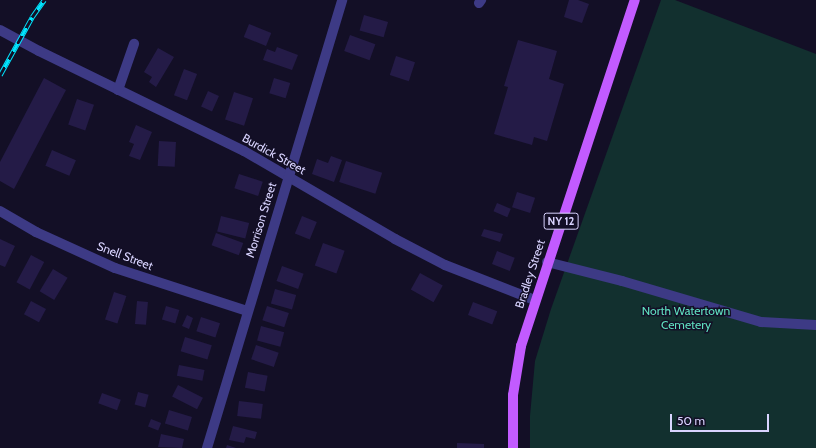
<!DOCTYPE html>
<html>
<head>
<meta charset="utf-8">
<style>
  body { margin:0 }
  #map { position:relative; width:816px; height:448px; overflow:hidden; background:#130f26; font-family:Cabin,sans-serif }
  div>[style] { position:absolute }
  [style*='--x'] { left:calc(var(--x)*1px); top:calc(var(--y)*1px); width:calc(var(--w)*1px); rotate:calc(var(--a)*1deg) }
  .green>* { inset:0; background:#12302f }
  .building>* { inset:0; background:#241b47; transform-origin:0 0 }
  .minor>* { height:10px; margin:-5px; padding:0 5px; transform-origin:5px; border-radius:5px; background:#3d3a85 }
  .major>* { height:10px; margin:-5px; padding:0 5px; transform-origin:5px; border-radius:5px; background:#c25bff }
  .rail>* { height:4.5px; margin-top:-2.25px; transform-origin:0; background:repeating-linear-gradient(90deg,#130f26 0 9px,#00e5ff 0 18px); box-sizing:border-box; border-block:1px solid #00e5ff }
  span { translate:-50% -50%; white-space:nowrap; text-align:center; line-height:1.15; -webkit-text-stroke:3px #130f26; paint-order:stroke }
  .shield-label span { padding:1px 3px; background:#130f26; border:1px solid; border-radius:3px; -webkit-text-stroke-width:0 }
  .shield-label { font-size:11px; color:#d9d4ff; font-weight:700 }
  .street-label { font-size:12px; color:#d9d4ff }
  .park-label { font-size:12px; color:#5fe0c0 }
  .scale { position:absolute; left:670px; top:414px; width:99px; height:18px; box-sizing:border-box; border:2px solid #d9d4ff; border-top:0; padding-left:5px; font-size:12px; line-height:14px; white-space:nowrap; color:#d9d4ff; -webkit-text-stroke:3px #130f26; paint-order:stroke }
</style>
</head>
<body>
<div id="map">
  <div class="green">
    <i style="clip-path:polygon(661px 0,675px 0,816px 54px,816px 448px,530px 448px,530px 416px,535px 361px,551px 309px)"></i>
  </div>
  <div class="building">
    <i style="clip-path:polygon(569px 0,578px 0,589px 4px,582px 23px,564px 17px)"></i>
    <i style="left:364px;top:15px;width:25px;height:16px;rotate:16deg"></i>
    <i style="left:249px;top:24px;width:24px;height:14px;rotate:22deg"></i>
    <i style="left:350px;top:35px;width:27px;height:17px;rotate:20deg"></i>
    <i style="clip-path:polygon(518px 40px,557px 51px,549px 79px,564px 84px,547px 141px,534px 137px,532px 145px,494px 134px,508px 87px,504px 86px)"></i>
    <i style="clip-path:polygon(277px 47px,298px 55px,292px 70px,263px 60px,267px 49px,275px 52px)"></i>
    <i style="clip-path:polygon(158px 48px,174px 57px,156px 87px,149px 82px,152px 77px,144px 72px)"></i>
    <i style="left:396px;top:56px;width:20px;height:20px;rotate:18deg"></i>
    <i style="left:184px;top:69px;width:14px;height:28px;rotate:21deg"></i>
    <i style="clip-path:polygon(44px 78px,66px 90px,14px 189px,0 181px,0 162px)"></i>
    <i style="left:274px;top:78px;width:17px;height:16px;rotate:17deg"></i>
    <i style="left:208px;top:91px;width:12px;height:17px;rotate:24deg"></i>
    <i style="left:234px;top:92px;width:20px;height:29px;rotate:18deg"></i>
    <i style="left:77px;top:99px;width:18px;height:27px;rotate:19deg"></i>
    <i style="clip-path:polygon(136px 125px,152px 132px,140px 160px,129px 156px,134px 144px,129px 142px)"></i>
    <i style="left:159px;top:141px;width:17px;height:25px;rotate:3deg"></i>
    <i style="left:52px;top:150px;width:26px;height:17px;rotate:23deg"></i>
    <i style="clip-path:polygon(331px 156px,342px 160px,334px 182px,312px 174px,317px 159px,328px 163px)"></i>
    <i style="left:346px;top:161px;width:38px;height:22px;rotate:18deg"></i>
    <i style="left:239px;top:174px;width:25px;height:15px;rotate:18deg"></i>
    <i style="left:517px;top:192px;width:19px;height:16px;rotate:18deg"></i>
    <i style="left:497px;top:203px;width:15px;height:9px;rotate:23deg"></i>
    <i style="left:221px;top:216px;width:29px;height:16px;rotate:14deg"></i>
    <i style="left:302px;top:216px;width:16px;height:19px;rotate:22deg"></i>
    <i style="clip-path:polygon(484px 229px,503px 234px,500px 242px,481px 236px)"></i>
    <i style="left:216px;top:233px;width:29px;height:13px;rotate:20deg"></i>
    <i style="clip-path:polygon(0 239px,15px 246px,5px 267px,0 265px)"></i>
    <i style="left:323px;top:243px;width:23px;height:24px;rotate:20deg"></i>
    <i style="left:497px;top:251px;width:19px;height:14px;rotate:21deg"></i>
    <i style="left:31px;top:255px;width:15px;height:31px;rotate:28deg"></i>
    <i style="left:282px;top:266px;width:23px;height:16px;rotate:20deg"></i>
    <i style="left:53px;top:269px;width:17px;height:26px;rotate:31deg"></i>
    <i style="left:420px;top:273px;width:26px;height:19px;rotate:29deg"></i>
    <i style="left:275px;top:289px;width:22px;height:15px;rotate:16deg"></i>
    <i style="left:114px;top:292px;width:13px;height:29px;rotate:18deg"></i>
    <i style="left:31px;top:301px;width:17px;height:15px;rotate:28deg"></i>
    <i style="left:137px;top:301px;width:11px;height:23px;rotate:5deg"></i>
    <i style="left:473px;top:302px;width:26px;height:14px;rotate:21deg"></i>
    <i style="left:166px;top:306px;width:14px;height:14px;rotate:17deg"></i>
    <i style="left:267px;top:306px;width:23px;height:15px;rotate:18deg"></i>
    <i style="clip-path:polygon(187px 315px,193px 318px,189px 329px,182px 326px)"></i>
    <i style="left:201px;top:317px;width:20px;height:15px;rotate:18deg"></i>
    <i style="left:261px;top:326px;width:24px;height:15px;rotate:15deg"></i>
    <i style="left:185px;top:337px;width:28px;height:15px;rotate:17deg"></i>
    <i style="left:256px;top:345px;width:24px;height:15px;rotate:19deg"></i>
    <i style="left:179px;top:365px;width:26px;height:11px;rotate:11deg"></i>
    <i style="left:248px;top:372px;width:20px;height:16px;rotate:11deg"></i>
    <i style="left:178px;top:385px;width:28px;height:13px;rotate:27deg"></i>
    <i style="left:138px;top:392px;width:11px;height:13px;rotate:15deg"></i>
    <i style="left:102px;top:393px;width:20px;height:11px;rotate:20deg"></i>
    <i style="left:239px;top:401px;width:24px;height:15px;rotate:7deg"></i>
    <i style="left:169px;top:410px;width:24px;height:14px;rotate:17deg"></i>
    <i style="left:151px;top:419px;width:11px;height:8px;rotate:22deg"></i>
    <i style="clip-path:polygon(233px 426px,257px 432px,255px 439px,246px 437px,244px 443px,229px 440px)"></i>
    <i style="clip-path:polygon(161px 434px,184px 439px,182px 448px,158px 447px)"></i>
    <i style="clip-path:polygon(457px 443px,484px 444px,484px 448px,457px 448px)"></i>
    <i style="clip-path:polygon(227px 445px,236px 448px,226px 448px)"></i>
  </div>
  <div class="minor">
    <i style="--x:479;--y:3;--w:4;--a:-56"></i>
    <i style="--x:0;--y:30;--w:44;--a:28.3"></i>
    <i style="--x:39;--y:51;--w:228;--a:26"></i>
    <i style="--x:244;--y:151;--w:175;--a:30.2"></i>
    <i style="--x:395;--y:239;--w:56;--a:27.5"></i>
    <i style="--x:445;--y:265;--w:97;--a:21.3"></i>
    <i style="--x:118;--y:90;--w:49;--a:-70.8"></i>
    <i style="--x:0;--y:211;--w:42;--a:30.3"></i>
    <i style="--x:36;--y:232;--w:87;--a:24.5"></i>
    <i style="--x:115;--y:268;--w:139;--a:18"></i>
    <i style="--x:547;--y:262;--w:77;--a:14.2"></i>
    <i style="--x:622;--y:281;--w:145;--a:16.4"></i>
    <i style="--x:761;--y:322;--w:55;--a:3.1"></i>
    <i style="--x:207;--y:448;--w:468;--a:-73.2"></i>
  </div>
  <div class="major">
    <i style="--x:513;--y:448;--w:53;--a:-90"></i>
    <i style="--x:513;--y:395;--w:50;--a:-80.7"></i>
    <i style="--x:521;--y:346;--w:364;--a:-71.8"></i>
  </div>
  <div class="rail">
    <i style="--x:0;--y:75;--w:66;--a:-61.1"></i>
    <i style="--x:32;--y:17;--w:21;--a:-55"></i>
  </div>
  <div class="shield-label">
    <span style="left:561px;top:221px">NY 12</span>
  </div>
  <div class="street-label">
    <span style="left:274px;top:154px;rotate:29deg">Burdick Street</span>
    <span style="left:261px;top:220px;rotate:-73deg">Morrison Street</span>
    <span style="left:125px;top:256px;rotate:21deg">Snell Street</span>
    <span style="left:530px;top:274px;rotate:-72deg">Bradley Street</span>
  </div>
  <div class="park-label">
    <span style="left:686px;top:318px">North Watertown<br>Cemetery</span>
  </div>
  <div class="scale">50 m</div>
</div>
</body>
</html>
